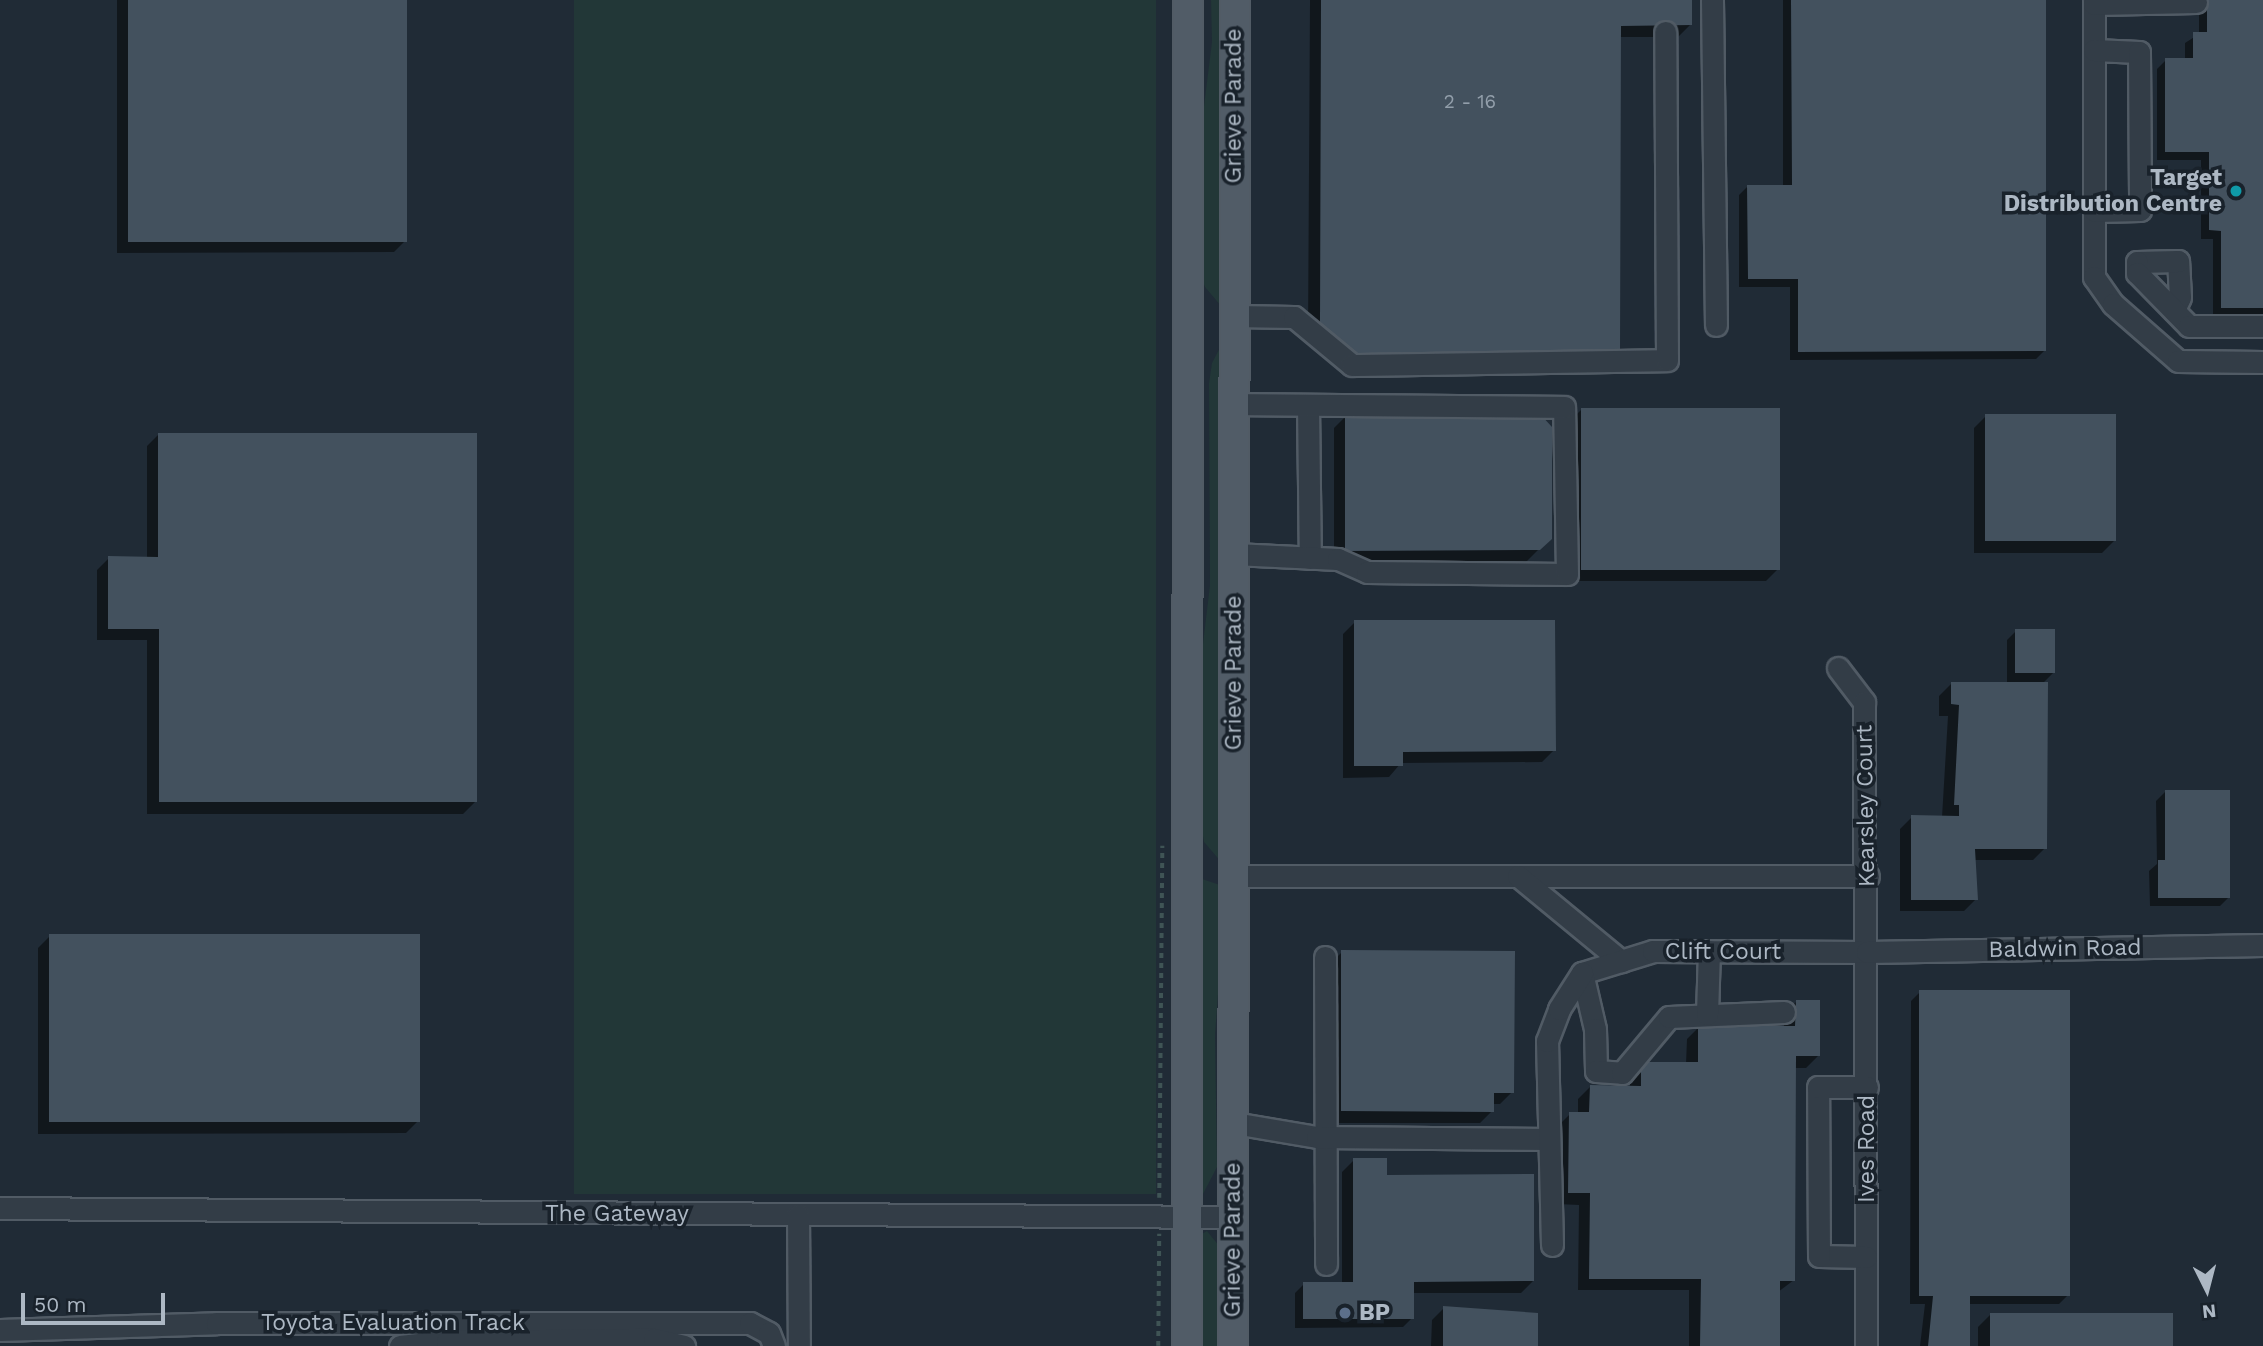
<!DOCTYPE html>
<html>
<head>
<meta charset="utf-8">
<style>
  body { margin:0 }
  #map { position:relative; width:2263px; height:1346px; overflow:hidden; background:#202b36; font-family:"Work Sans",sans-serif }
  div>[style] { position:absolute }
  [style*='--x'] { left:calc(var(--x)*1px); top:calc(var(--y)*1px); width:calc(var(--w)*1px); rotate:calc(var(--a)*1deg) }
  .green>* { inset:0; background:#223737; transform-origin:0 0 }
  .shadow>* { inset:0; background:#0007 }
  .building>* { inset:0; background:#43515e; transform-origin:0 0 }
  .path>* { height:3.5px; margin-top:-1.75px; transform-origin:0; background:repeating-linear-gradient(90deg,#3f5455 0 5px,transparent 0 10px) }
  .roads { filter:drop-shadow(2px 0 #515b65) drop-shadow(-2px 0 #515b65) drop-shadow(0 2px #515b65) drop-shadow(0 -2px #515b65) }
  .minor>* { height:21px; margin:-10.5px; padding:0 10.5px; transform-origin:10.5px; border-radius:10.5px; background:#333d47 }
  .major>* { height:28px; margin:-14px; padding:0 14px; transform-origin:14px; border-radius:14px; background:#515c67 }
  .dots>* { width:19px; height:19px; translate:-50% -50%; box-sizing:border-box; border:4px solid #19222b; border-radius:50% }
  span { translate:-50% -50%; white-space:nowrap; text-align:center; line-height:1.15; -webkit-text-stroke:7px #19222b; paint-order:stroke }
  .number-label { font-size:19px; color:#929eaa }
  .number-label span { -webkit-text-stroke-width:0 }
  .street-label { font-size:23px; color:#adb8c4 }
  .poi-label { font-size:23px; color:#adb8c4; font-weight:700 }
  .right { translate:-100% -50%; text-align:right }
  .left { translate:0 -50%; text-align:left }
  .north { position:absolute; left:2172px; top:1255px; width:70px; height:70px; -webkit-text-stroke:5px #19222b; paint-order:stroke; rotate:174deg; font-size:19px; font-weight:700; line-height:28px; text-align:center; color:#adb8c4 }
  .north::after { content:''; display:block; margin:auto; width:24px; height:32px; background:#adb8c4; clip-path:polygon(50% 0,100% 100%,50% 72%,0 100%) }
  .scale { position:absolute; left:21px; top:1293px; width:144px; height:32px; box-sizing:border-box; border:4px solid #adb8c4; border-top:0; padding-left:9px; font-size:21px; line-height:24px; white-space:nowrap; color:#adb8c4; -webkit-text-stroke:5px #19222b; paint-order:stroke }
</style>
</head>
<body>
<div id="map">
  <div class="green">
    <i style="left:574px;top:0;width:582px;height:1194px"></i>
    <i style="clip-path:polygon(1211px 0,1226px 0,1221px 306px,1205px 287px,1199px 272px,1201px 130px,1212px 42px)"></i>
    <i style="clip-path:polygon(1223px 342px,1223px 864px,1204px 842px,1201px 824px,1200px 669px,1210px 585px,1209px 383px,1212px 363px)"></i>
    <i style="clip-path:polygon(1199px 878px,1226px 887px,1215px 1035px,1217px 1167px,1203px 1194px)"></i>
    <i style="clip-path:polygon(1207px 1231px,1220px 1247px,1219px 1346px,1200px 1346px,1200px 1235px)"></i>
  </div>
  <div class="shadow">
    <i style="clip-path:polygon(117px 0,405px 0,406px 240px,394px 252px,117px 253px)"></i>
    <i style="clip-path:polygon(1310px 0,1690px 0,1690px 25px,1678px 37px,1619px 37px,1343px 367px,1308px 335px)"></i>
    <i style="clip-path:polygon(1783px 0,2044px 0,2045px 350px,2036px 359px,1790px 360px,1790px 287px,1739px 287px,1739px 195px,1748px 186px,1783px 186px)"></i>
    <i style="clip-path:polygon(2199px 0,2263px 0,2263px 316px,2213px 316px,2213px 239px,2201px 239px,2201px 160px,2157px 160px,2157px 69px,2166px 60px,2185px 60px,2185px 43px,2199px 34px)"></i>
    <i style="clip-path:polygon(1582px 409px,1778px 569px,1766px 581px,1569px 581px,1570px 421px)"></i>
    <i style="clip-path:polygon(1346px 416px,1550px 538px,1526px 562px,1334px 562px,1334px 428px)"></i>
    <i style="clip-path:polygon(1986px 416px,2114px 541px,2102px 553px,1974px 553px,1974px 428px)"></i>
    <i style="clip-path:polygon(159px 434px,475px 802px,463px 814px,147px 814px,147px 640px,97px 640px,97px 570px,109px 558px,147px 558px,147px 446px)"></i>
    <i style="clip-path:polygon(1355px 622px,1554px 750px,1542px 762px,1401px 763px,1389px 777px,1343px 778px,1343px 634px)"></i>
    <i style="clip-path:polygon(2016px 631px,2054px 672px,2042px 684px,2045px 848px,2033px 860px,1974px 860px,1976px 899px,1964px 911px,1900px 911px,1900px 829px,1912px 817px,1942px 817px,1948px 716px,1939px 716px,1939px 696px,1951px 684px,2007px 684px,2007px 640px)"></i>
    <i style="clip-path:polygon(2165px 792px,2229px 897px,2220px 906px,2150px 906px,2149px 871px,2157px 864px,2156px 801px)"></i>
    <i style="clip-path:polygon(50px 936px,418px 1121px,406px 1133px,38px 1134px,38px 948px)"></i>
    <i style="clip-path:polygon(1342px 952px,1512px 1092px,1500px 1104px,1492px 1104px,1492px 1111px,1480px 1123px,1329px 1123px,1330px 964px)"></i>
    <i style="clip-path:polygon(1920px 992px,2068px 1295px,2059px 1304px,1969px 1304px,1969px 1346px,1920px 1346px,1925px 1304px,1910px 1304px,1911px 1001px)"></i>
    <i style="clip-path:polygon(1796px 1002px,1818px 1056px,1806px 1068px,1795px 1068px,1794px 1280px,1778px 1292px,1778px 1346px,1689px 1346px,1689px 1290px,1578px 1290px,1579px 1205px,1557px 1204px,1558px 1126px,1570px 1114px,1578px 1114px,1578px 1099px,1590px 1087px,1630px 1087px,1630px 1076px,1642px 1064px,1686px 1064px,1687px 1039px,1699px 1027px,1784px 1028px,1784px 1014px)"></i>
    <i style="clip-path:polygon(1354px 1160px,1385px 1177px,1533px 1281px,1521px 1293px,1412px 1293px,1412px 1318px,1403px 1327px,1295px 1328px,1295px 1293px,1304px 1284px,1342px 1284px,1342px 1172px)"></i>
    <i style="clip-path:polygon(1444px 1308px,1536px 1346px,1431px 1346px,1432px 1320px)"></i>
    <i style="clip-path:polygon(1990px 1315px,2171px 1346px,1978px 1346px,1978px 1327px)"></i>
  </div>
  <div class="building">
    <i style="left:128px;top:0;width:279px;height:242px"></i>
    <i style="clip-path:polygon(1321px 0,1692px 0,1692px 25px,1621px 26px,1620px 357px,1356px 356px,1320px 323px)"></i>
    <i style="clip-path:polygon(1791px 0,2046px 0,2046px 351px,1798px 352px,1798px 279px,1748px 279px,1747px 185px,1792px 185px)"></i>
    <i style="clip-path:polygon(2207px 0,2263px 0,2263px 308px,2221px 308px,2221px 231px,2209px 230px,2209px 152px,2165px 152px,2165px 58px,2193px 58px,2193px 32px,2207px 32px)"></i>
    <i style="left:1581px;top:408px;width:199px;height:162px"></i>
    <i style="clip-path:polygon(1345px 414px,1540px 414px,1552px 427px,1552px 539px,1540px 550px,1345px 551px)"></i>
    <i style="left:1985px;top:414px;width:131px;height:127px"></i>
    <i style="clip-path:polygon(158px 433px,477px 433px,477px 802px,159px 802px,159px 629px,108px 629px,108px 556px,158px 557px)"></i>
    <i style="clip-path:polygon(1354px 620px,1555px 620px,1556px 751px,1403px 752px,1403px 766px,1354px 766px)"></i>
    <i style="left:2015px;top:629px;width:40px;height:44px"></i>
    <i style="clip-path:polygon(1951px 682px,2048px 682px,2047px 849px,1975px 849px,1978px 900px,1911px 900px,1911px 815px,1959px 816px,1959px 805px,1954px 805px,1959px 705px,1951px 704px)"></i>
    <i style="clip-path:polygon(2165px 790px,2230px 790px,2230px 898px,2158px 898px,2158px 860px,2165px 860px)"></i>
    <i style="left:420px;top:934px;width:188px;height:371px;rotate:90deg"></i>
    <i style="clip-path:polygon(1341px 950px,1515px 951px,1514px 1093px,1494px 1093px,1494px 1112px,1341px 1111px)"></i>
    <i style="clip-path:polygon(1919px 990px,2070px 990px,2070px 1296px,1970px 1296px,1970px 1346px,1928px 1346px,1933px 1296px,1919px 1296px)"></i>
    <i style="clip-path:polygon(1796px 1000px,1820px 1000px,1820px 1056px,1796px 1056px,1795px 1281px,1780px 1281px,1780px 1346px,1700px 1346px,1701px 1279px,1589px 1279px,1590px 1193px,1568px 1193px,1569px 1112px,1589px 1112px,1590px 1085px,1641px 1086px,1641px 1062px,1698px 1062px,1698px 1026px,1795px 1026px)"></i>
    <i style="clip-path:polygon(1353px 1158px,1387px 1158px,1387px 1175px,1534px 1174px,1534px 1281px,1414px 1282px,1414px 1319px,1303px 1319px,1303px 1282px,1353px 1282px)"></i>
    <i style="clip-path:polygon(1443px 1306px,1538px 1313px,1538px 1346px,1443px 1346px)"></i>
    <i style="left:1990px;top:1313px;width:183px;height:33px"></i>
  </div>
  <div class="path">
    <i style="--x:1159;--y:1198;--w:352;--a:-89.5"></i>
    <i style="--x:1158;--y:1346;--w:112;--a:-89.5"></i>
  </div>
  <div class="roads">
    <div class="minor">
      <i style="--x:1712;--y:0;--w:325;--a:89.3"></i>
      <i style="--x:2094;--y:0;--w:277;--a:90"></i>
      <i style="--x:2094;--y:277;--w:33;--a:55"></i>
      <i style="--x:2113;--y:304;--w:86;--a:41.2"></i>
      <i style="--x:2178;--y:361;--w:85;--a:0.7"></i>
      <i style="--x:2094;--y:4;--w:102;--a:-1.1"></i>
      <i style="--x:2094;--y:50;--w:45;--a:2.5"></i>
      <i style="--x:2139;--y:52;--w:158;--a:89.6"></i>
      <i style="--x:2140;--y:210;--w:45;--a:178.7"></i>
      <i style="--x:2174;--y:310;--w:14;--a:-65"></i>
      <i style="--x:2180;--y:297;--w:36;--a:-93"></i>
      <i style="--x:2178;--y:261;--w:41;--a:178.6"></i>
      <i style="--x:2137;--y:262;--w:11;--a:90"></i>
      <i style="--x:2137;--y:273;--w:74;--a:45.5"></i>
      <i style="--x:2189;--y:326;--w:74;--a:0"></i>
      <i style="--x:1234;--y:316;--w:60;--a:1"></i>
      <i style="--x:1294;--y:317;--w:75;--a:39.6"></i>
      <i style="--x:1352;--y:365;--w:315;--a:-0.9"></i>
      <i style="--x:1667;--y:360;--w:328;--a:-90.3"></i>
      <i style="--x:1308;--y:405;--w:153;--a:89.3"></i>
      <i style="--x:1234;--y:554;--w:104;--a:2.8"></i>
      <i style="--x:1338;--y:559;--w:32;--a:24"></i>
      <i style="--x:1367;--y:572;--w:200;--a:0.6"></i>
      <i style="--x:1567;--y:574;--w:167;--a:-91"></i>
      <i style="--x:1564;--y:407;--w:329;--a:-179.5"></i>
      <i style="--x:1838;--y:668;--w:43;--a:52.6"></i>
      <i style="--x:1864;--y:702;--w:644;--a:89.82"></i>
      <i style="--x:1234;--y:876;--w:634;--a:0"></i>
      <i style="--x:1518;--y:876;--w:134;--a:39.5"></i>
      <i style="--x:1325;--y:957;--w:307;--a:89.8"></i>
      <i style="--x:1582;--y:973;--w:74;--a:-17.2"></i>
      <i style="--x:1653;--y:951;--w:214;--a:0.3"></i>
      <i style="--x:1867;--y:952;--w:396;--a:-1"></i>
      <i style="--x:1582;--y:973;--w:57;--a:76.9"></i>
      <i style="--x:1595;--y:1029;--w:42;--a:88.6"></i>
      <i style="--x:1596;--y:1071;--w:26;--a:4"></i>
      <i style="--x:1622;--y:1073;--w:73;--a:-50"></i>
      <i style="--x:1669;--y:1017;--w:115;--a:-2.5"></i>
      <i style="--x:1707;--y:1014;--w:63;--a:-88.2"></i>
      <i style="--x:1234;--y:1123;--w:84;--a:9.6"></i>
      <i style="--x:1317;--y:1137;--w:232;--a:0.5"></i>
      <i style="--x:0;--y:1208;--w:1233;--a:0.42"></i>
      <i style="--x:798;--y:1215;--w:131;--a:89.6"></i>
      <i style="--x:1552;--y:1245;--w:204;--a:-91.4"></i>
      <i style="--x:1547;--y:1041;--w:34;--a:-69"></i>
      <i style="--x:1559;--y:1009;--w:43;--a:-57.4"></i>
      <i style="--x:1866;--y:1257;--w:47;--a:-178.8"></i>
      <i style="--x:1819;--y:1256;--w:169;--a:-90.3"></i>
      <i style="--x:1818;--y:1087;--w:49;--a:0"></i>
      <i style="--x:0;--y:1330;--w:217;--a:-1.8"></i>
      <i style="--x:217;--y:1323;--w:533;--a:0"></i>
      <i style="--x:750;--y:1323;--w:21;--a:28"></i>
      <i style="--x:769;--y:1333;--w:14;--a:69"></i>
      <i style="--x:400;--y:1346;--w:47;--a:-6.1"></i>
      <i style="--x:447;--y:1341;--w:207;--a:-0.6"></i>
      <i style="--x:654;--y:1339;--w:31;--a:13"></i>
    </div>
    <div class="major">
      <i style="--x:1187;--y:1346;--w:1346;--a:-89.96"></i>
      <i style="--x:1233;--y:1346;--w:1346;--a:-89.91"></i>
    </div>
  </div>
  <div class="dots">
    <i style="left:2236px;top:191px;background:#0f9aa8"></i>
    <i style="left:1345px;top:1313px;background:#5c6f8a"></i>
  </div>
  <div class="number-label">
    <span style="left:1470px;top:102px">2 - 16</span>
  </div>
  <div class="street-label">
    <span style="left:1234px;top:106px;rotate:-90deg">Grieve Parade</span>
    <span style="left:1234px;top:673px;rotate:-90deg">Grieve Parade</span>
    <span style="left:1866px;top:806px;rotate:-91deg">Kearsley Court</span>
    <span style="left:2065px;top:949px;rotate:-1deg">Baldwin Road</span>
    <span style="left:1723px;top:952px">Clift Court</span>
    <span style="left:1867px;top:1149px;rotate:-90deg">Ives Road</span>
    <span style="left:617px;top:1214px">The Gateway</span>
    <span style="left:1233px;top:1240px;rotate:-90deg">Grieve Parade</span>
    <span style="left:393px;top:1323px">Toyota Evaluation Track</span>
  </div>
  <div class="poi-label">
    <span class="right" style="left:2222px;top:191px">Target<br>Distribution Centre</span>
    <span class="left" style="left:1359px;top:1313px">BP</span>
  </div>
  <div class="north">N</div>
  <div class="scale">50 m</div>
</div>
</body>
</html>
